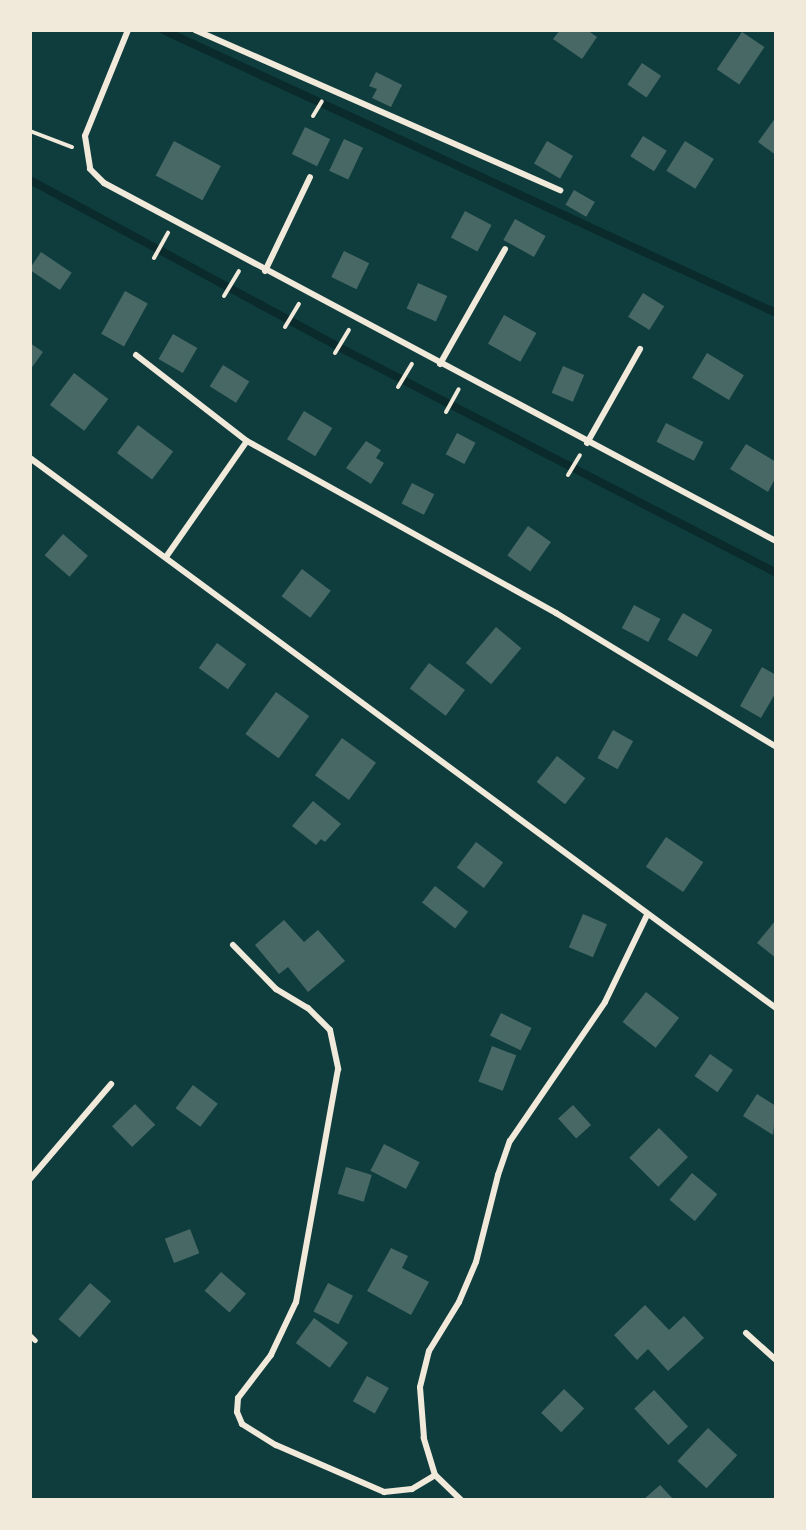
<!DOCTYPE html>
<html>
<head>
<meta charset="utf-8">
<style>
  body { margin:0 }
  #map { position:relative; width:806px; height:1530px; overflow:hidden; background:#0f3d3e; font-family:"PT Sans Narrow",sans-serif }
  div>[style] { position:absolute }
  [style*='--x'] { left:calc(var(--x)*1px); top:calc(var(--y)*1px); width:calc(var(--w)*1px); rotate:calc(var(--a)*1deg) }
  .stream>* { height:8px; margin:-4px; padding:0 4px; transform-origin:4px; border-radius:4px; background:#0a2a2b }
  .building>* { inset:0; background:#486865; transform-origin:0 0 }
  .path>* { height:4px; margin:-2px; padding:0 2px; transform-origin:2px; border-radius:2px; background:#f1e9da }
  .service>* { height:4.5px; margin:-2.25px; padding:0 2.25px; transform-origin:2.25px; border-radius:2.25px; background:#f1e9da }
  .minor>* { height:6px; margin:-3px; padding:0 3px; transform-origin:3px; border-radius:3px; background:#f1e9da }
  span { translate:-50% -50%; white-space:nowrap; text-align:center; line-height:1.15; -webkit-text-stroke:6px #f1e9da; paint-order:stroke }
  .frame { position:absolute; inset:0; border:32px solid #f1e9da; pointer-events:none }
</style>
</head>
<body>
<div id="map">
  <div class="stream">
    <i style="--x:163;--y:30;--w:675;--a:24.78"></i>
    <i style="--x:30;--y:180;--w:345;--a:28.4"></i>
    <i style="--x:333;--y:344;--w:499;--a:27.3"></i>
  </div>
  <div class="building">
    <i style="clip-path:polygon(560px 30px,587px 30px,597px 37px,582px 59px,553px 39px)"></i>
    <i style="left:742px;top:32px;width:27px;height:45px;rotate:34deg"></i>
    <i style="left:642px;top:63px;width:23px;height:26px;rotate:34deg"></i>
    <i style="clip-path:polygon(376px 72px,402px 85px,391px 107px,372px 98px,377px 89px,369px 86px)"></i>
    <i style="clip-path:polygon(776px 117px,776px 155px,758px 142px)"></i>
    <i style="left:305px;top:127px;width:28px;height:30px;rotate:26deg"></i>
    <i style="left:643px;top:136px;width:28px;height:24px;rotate:32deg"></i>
    <i style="left:344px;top:139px;width:21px;height:35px;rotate:25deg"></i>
    <i style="left:174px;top:141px;width:53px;height:39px;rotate:28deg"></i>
    <i style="left:547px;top:141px;width:30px;height:26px;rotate:30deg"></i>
    <i style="left:685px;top:141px;width:34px;height:35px;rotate:32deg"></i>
    <i style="left:574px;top:190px;width:24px;height:17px;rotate:30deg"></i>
    <i style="left:465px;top:211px;width:30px;height:30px;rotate:28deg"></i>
    <i style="left:515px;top:219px;width:35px;height:24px;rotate:29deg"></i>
    <i style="left:344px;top:251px;width:28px;height:29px;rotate:26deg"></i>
    <i style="left:41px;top:252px;width:37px;height:21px;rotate:34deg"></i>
    <i style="left:418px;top:283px;width:32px;height:28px;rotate:24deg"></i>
    <i style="left:125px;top:291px;width:26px;height:49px;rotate:29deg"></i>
    <i style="left:643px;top:293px;width:25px;height:28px;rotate:32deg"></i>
    <i style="left:504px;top:315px;width:37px;height:33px;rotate:29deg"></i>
    <i style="left:173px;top:334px;width:28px;height:29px;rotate:30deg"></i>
    <i style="clip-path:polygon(30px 343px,43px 352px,30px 370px)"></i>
    <i style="left:707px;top:353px;width:43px;height:29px;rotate:31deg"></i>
    <i style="left:223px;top:365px;width:31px;height:25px;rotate:32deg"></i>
    <i style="left:563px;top:366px;width:23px;height:29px;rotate:23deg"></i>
    <i style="left:74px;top:373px;width:43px;height:40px;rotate:37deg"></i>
    <i style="left:304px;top:411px;width:33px;height:33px;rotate:31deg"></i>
    <i style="left:666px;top:423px;width:42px;height:21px;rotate:27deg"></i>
    <i style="left:138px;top:425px;width:44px;height:35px;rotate:37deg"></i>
    <i style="left:457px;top:433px;width:21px;height:24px;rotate:28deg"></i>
    <i style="clip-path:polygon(366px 441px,381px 450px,376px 458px,384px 463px,371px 484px,346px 468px)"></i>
    <i style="clip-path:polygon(746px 444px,776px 462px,776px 477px,768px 492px,730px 469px)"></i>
    <i style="left:412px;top:483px;width:25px;height:23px;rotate:27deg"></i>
    <i style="left:528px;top:526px;width:28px;height:36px;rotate:35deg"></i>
    <i style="left:63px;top:534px;width:33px;height:28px;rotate:41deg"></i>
    <i style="left:302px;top:569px;width:36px;height:34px;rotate:37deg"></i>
    <i style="left:634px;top:605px;width:30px;height:26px;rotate:28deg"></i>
    <i style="left:683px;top:613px;width:34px;height:31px;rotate:30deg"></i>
    <i style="left:496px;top:627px;width:33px;height:47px;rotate:40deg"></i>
    <i style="left:217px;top:643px;width:36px;height:31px;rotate:36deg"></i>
    <i style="left:429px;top:663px;width:45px;height:32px;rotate:37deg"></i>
    <i style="clip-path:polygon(762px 667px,776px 675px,776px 692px,761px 718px,740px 706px)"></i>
    <i style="left:276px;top:692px;width:41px;height:52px;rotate:36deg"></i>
    <i style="left:613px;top:730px;width:23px;height:32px;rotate:29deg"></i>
    <i style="left:342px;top:738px;width:42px;height:46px;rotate:36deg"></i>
    <i style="left:557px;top:756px;width:36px;height:33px;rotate:38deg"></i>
    <i style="clip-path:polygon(313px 801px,341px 824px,325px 842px,321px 839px,316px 845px,292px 826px)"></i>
    <i style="left:666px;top:837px;width:45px;height:36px;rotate:34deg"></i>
    <i style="left:476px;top:842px;width:34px;height:32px;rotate:37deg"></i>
    <i style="left:435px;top:886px;width:42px;height:21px;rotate:38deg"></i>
    <i style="left:583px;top:914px;width:26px;height:36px;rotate:23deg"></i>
    <i style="clip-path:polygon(284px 920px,304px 942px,318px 930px,345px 961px,308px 992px,288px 967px,279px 974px,255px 945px)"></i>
    <i style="clip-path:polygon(776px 920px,776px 958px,757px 943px)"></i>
    <i style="left:646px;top:992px;width:42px;height:38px;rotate:38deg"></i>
    <i style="left:501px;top:1013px;width:34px;height:25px;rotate:26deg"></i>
    <i style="left:492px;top:1046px;width:26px;height:38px;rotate:21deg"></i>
    <i style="left:710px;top:1054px;width:28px;height:27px;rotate:35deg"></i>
    <i style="left:193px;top:1085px;width:31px;height:29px;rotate:37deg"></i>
    <i style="clip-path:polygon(757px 1094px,776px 1106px,773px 1135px,743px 1116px)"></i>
    <i style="left:135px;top:1104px;width:29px;height:32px;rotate:46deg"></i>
    <i style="left:573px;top:1105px;width:27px;height:20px;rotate:48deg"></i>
    <i style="left:659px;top:1128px;width:41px;height:42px;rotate:45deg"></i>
    <i style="left:384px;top:1144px;width:40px;height:30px;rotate:27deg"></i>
    <i style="left:346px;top:1167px;width:27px;height:28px;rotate:17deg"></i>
    <i style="left:692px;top:1173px;width:33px;height:35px;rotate:40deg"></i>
    <i style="left:190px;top:1229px;width:26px;height:27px;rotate:69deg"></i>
    <i style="clip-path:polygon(391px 1248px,408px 1256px,402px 1268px,429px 1282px,411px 1315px,367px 1291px)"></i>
    <i style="left:221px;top:1272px;width:33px;height:25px;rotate:41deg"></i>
    <i style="left:90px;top:1283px;width:28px;height:48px;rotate:41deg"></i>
    <i style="left:328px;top:1283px;width:28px;height:32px;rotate:27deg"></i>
    <i style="clip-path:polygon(645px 1305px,669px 1330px,684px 1316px,704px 1338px,668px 1371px,648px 1349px,637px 1360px,614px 1335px)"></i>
    <i style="left:314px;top:1318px;width:42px;height:31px;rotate:36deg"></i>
    <i style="left:367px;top:1376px;width:25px;height:29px;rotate:29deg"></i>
    <i style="left:564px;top:1389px;width:28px;height:33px;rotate:44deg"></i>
    <i style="left:654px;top:1390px;width:50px;height:27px;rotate:47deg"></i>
    <i style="left:708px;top:1428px;width:40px;height:45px;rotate:43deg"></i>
    <i style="clip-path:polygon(660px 1485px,674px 1500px,643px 1500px)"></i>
  </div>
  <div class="path">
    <i style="--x:313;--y:116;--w:17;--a:-59"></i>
    <i style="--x:30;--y:131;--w:45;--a:20.9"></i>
    <i style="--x:154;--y:258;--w:29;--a:-61"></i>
    <i style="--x:224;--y:296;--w:29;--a:-59"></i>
    <i style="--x:285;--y:327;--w:27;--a:-59"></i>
    <i style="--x:335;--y:353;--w:27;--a:-59"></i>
    <i style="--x:398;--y:387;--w:27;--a:-59"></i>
    <i style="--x:446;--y:412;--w:26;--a:-61"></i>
    <i style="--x:568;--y:475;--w:23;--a:-59"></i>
  </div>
  <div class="service">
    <i style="--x:30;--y:1335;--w:7;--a:45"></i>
  </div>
  <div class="minor">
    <i style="--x:128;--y:30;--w:114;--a:112.1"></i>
    <i style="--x:85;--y:136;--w:33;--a:81"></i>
    <i style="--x:90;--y:169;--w:20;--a:45"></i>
    <i style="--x:104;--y:183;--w:761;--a:28.05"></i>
    <i style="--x:195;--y:30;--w:399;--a:23.7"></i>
    <i style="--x:265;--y:271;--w:104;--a:-64.4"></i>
    <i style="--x:136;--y:355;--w:140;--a:37.8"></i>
    <i style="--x:247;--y:441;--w:354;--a:29.1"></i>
    <i style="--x:556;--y:613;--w:258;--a:31.3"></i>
    <i style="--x:440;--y:364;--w:132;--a:-60.5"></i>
    <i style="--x:587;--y:443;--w:108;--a:-60.6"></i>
    <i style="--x:30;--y:458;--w:927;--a:36.4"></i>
    <i style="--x:166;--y:557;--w:141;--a:-55.1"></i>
    <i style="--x:233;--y:945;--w:62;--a:45.7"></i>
    <i style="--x:276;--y:989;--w:37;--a:31"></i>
    <i style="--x:308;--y:1008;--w:31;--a:45"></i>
    <i style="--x:330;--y:1030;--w:40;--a:78"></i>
    <i style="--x:338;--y:1069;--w:237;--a:100.2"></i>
    <i style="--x:296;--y:1302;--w:59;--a:115.3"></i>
    <i style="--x:271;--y:1355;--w:54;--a:127.5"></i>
    <i style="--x:238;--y:1398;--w:14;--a:94"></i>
    <i style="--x:237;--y:1412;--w:13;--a:67"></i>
    <i style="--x:242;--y:1424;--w:40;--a:32"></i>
    <i style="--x:276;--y:1445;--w:118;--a:23.5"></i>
    <i style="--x:384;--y:1492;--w:28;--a:-6"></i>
    <i style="--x:412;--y:1489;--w:27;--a:-31"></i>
    <i style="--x:30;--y:1179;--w:125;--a:-49.5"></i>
    <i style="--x:746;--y:1333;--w:40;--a:42"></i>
    <i style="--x:461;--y:1500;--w:36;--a:-136"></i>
    <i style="--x:435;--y:1475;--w:39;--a:-107"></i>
    <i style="--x:424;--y:1438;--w:51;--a:-94.5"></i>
    <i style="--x:420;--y:1387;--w:37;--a:-76"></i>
    <i style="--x:429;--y:1351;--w:57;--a:-58.5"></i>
    <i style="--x:459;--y:1302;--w:43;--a:-67"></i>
    <i style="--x:476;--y:1262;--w:90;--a:-75.8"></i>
    <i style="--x:498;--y:1175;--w:36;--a:-71"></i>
    <i style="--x:510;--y:1141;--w:168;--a:-55.6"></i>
    <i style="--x:605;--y:1002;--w:97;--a:-64.2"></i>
  </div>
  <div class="frame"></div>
</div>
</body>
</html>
